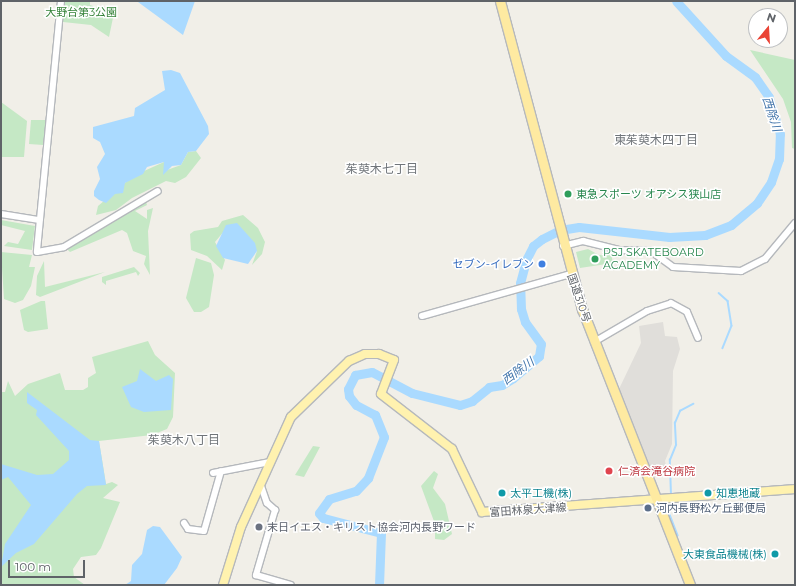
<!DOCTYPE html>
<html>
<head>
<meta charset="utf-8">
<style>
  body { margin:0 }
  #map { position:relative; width:796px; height:586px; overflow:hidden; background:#f1efe8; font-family:Montserrat,"Noto Sans JP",sans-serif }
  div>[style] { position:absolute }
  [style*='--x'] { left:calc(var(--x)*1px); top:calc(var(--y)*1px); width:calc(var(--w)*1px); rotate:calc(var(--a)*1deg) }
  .industrial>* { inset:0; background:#e0deda }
  .green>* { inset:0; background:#c5e8c5 }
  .water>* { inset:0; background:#aadaff }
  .stream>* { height:1.5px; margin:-0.75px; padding:0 0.75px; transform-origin:0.75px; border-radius:0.75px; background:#aadaff }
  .river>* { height:9px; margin:-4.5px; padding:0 4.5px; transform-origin:4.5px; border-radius:4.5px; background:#aadaff }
  .roads { filter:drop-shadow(1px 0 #b5b8bc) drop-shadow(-1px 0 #b5b8bc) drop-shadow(0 1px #b5b8bc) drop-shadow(0 -1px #b5b8bc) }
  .tertiary>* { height:6px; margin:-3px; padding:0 3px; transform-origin:3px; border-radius:3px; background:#fff }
  .primary>* { height:8px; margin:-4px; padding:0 4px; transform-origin:4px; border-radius:4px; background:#fff2af }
  .trunk>* { height:9px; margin:-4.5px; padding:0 4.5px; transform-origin:4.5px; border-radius:4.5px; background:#feeaa1 }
  .dots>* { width:11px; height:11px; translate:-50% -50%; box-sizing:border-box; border:2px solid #fff; border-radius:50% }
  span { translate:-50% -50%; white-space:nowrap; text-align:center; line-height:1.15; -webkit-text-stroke:3px #fff; paint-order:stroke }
  .park-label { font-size:11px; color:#348238 }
  .leisure-label { font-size:11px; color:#27864d }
  .left { translate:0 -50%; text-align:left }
  .shop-label { font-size:11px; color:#366cbe }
  .right { translate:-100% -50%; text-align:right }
  .street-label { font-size:11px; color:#5f6368 }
  .health-label { font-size:11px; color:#be3a42 }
  .culture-label { font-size:11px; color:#0d838f }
  .service-label { font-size:11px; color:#4e5e75 }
  .worship-label { font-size:11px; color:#5b616d }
  .water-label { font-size:12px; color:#4174aa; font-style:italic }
  .neighbourhood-label { font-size:12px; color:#70757a }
  .frame { position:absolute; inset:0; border:2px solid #5f6368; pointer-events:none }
  .north { position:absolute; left:748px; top:8px; width:40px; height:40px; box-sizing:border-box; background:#fff; border:1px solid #bfc1c3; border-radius:50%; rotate:18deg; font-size:11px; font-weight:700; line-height:16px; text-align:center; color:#5f6368 }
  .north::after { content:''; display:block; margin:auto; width:14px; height:18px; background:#ea4335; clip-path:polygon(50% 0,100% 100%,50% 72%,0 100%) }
  .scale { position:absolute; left:8px; top:560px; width:77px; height:18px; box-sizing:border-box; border:2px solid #5f6368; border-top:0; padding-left:5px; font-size:12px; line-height:14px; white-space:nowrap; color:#5f6368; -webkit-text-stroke:3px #fff; paint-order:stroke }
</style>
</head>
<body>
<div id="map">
  <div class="industrial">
    <i style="clip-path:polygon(663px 322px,665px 336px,677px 337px,680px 349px,673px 371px,672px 444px,665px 461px,667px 470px,655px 471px,652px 475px,619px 389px,641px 343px,639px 326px)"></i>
  </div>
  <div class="green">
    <i style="clip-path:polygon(65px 1px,90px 1px,90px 5px,114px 13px,109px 37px,91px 25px,63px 22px)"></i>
    <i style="clip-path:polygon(750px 50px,795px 60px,795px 149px,792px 148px,791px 122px,783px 99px)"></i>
    <i style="clip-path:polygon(1px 102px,27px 121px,24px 157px,1px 157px)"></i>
    <i style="clip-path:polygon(31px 120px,47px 120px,43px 145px,29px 144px)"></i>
    <i style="clip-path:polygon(188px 152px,196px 151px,201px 158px,186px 177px,175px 183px,166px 181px,132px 198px,116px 210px,96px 215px,98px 206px,133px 176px,164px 162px,167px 170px,181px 165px)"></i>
    <i style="clip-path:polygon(146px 202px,147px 205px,135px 211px,147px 219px,147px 210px,153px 208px,148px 231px,150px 275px,144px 264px,146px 256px,133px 251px,127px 233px,122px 230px,70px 252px,67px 249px)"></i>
    <i style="clip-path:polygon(243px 215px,258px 228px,265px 242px,262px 254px,252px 265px,257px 251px,225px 230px,215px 242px,225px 260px,222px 270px,207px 256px,191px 250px,190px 234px,194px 231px,218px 227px,222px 221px)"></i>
    <i style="clip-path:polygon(1px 220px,35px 226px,32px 250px,4px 246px,8px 242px,18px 244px,25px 231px,1px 225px)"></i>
    <i style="clip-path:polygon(588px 249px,599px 255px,611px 254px,613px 263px,580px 268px,576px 252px)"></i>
    <i style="clip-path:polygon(1px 252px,32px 255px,29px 267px,35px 267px,31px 286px,23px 300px,15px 303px,4px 299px)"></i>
    <i style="clip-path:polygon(196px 258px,211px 263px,214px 275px,209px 307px,201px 312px,194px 312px,186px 298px)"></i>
    <i style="clip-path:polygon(44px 261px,45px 287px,105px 272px,40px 297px,36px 295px,37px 276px)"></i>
    <i style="clip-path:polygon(134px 267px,140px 273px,138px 276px,136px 272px,106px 281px,106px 285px,102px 282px,102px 277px)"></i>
    <i style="clip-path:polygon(41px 301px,45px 301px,48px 329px,28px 332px,24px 330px,20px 310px)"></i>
    <i style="clip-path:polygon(148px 341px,155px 355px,175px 373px,173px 417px,167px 429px,152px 435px,99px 441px,106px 484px,112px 482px,118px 485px,103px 498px,120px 502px,101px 548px,96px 555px,81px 557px,73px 569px,74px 577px,85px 585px,1px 585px,1px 392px,5px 392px,8px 381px,15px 396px,28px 384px,60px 373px,65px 390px,83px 390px,88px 387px,88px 378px,96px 373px,92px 357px)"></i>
    <i style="clip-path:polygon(313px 446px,320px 447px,304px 477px,295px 475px)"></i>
    <i style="clip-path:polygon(434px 471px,438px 474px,433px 488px,445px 504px,452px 534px,444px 540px,435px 539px,435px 524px,421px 486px)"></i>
  </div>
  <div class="water">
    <i style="clip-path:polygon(195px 1px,183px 35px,138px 2px,95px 2px)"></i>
    <i style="clip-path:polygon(171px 70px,180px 73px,208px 126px,209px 134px,196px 151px,188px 152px,181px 165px,172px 166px,163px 175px,164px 162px,147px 167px,143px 174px,125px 183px,123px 193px,115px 194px,106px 203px,99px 200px,94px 196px,94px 191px,100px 179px,97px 167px,105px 154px,100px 142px,93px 138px,93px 127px,134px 116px,135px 108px,165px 90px,162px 71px)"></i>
    <i style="clip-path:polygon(237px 223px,255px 243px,257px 251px,248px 264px,223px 258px,216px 246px,226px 225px)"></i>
    <i style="clip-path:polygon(140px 369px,156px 381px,169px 375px,173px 379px,171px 410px,144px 412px,131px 407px,122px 387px,137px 381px)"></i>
    <i style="clip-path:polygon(27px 392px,90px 440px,99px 441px,106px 485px,87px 486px,77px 494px,34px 544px,16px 553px,1px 567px,5px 544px,31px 505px,8px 477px,1px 480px,1px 464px,37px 475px,53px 474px,69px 460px,69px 451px,36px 415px,37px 410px,27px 403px)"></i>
    <i style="clip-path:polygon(153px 526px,160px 527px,182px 557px,177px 568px,164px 585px,125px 585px,131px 581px,132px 565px,142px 554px,147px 530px)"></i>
  </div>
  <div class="stream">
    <i style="--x:719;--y:293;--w:12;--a:42"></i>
    <i style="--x:728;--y:301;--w:25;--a:81"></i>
    <i style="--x:732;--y:326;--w:24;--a:112"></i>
    <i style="--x:671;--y:495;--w:35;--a:-92"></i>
    <i style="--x:670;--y:460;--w:16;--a:-68"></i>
    <i style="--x:676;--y:445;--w:22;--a:-93"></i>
    <i style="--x:675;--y:423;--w:13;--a:-67"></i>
    <i style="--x:680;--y:411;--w:15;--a:-28"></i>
    <i style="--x:671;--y:501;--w:11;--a:100"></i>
    <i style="--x:669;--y:512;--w:25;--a:69"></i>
  </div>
  <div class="river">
    <i style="--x:379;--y:585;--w:52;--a:-87.8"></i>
    <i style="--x:381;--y:533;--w:60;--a:-165.5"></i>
    <i style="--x:323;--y:518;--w:6;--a:-129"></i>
    <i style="--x:319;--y:513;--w:17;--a:-54"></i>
    <i style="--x:329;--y:499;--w:28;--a:-17"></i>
    <i style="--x:356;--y:491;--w:18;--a:-47"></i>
    <i style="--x:368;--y:478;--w:44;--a:-68.7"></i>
    <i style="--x:384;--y:437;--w:24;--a:-112"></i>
    <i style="--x:375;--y:415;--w:21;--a:-152"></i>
    <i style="--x:356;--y:405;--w:11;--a:-128"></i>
    <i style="--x:349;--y:396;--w:7;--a:-98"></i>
    <i style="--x:348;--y:389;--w:16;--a:-63"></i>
    <i style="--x:355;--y:375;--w:17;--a:-10"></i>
    <i style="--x:372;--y:372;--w:45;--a:27.7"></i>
    <i style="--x:412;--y:393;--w:49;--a:14"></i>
    <i style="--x:460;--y:405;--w:13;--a:-18"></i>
    <i style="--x:472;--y:401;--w:22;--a:-39"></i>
    <i style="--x:489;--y:387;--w:13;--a:-9"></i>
    <i style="--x:502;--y:385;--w:13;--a:-32"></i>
    <i style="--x:513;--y:378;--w:34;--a:-40"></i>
    <i style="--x:539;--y:356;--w:12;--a:-81"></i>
    <i style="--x:541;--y:344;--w:27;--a:-126"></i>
    <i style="--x:525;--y:322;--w:14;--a:-107"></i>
    <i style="--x:521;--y:309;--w:26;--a:-92"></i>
    <i style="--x:520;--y:283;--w:24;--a:-75"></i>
    <i style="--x:526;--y:260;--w:16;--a:-63"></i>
    <i style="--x:533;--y:246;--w:11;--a:-38"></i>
    <i style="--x:542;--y:239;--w:20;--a:-27"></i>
    <i style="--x:560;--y:230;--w:19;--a:-9"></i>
    <i style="--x:579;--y:227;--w:91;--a:6.3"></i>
    <i style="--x:669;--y:237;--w:36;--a:-3"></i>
    <i style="--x:705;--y:235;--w:28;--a:-21"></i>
    <i style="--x:731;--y:225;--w:34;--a:-40"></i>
    <i style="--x:757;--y:203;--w:25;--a:-56"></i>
    <i style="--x:771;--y:182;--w:24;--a:-71"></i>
    <i style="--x:779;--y:159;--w:25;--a:-88"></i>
    <i style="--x:780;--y:134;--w:39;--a:-107"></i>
    <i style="--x:769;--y:97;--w:24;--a:-125"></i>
    <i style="--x:755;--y:77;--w:36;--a:-144"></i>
    <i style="--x:726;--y:56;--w:74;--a:-132.3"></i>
  </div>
  <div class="roads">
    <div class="tertiary">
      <i style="--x:61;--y:1;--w:252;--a:95.5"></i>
      <i style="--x:37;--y:252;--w:27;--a:-10"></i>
      <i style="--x:64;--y:247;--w:109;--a:-30.8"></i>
      <i style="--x:1;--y:214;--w:39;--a:9"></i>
      <i style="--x:563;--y:246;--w:21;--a:-14"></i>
      <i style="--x:583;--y:241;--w:37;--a:14"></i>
      <i style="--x:619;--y:250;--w:32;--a:2"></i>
      <i style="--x:651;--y:251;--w:27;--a:36"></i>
      <i style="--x:673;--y:267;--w:68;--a:3.4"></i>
      <i style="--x:741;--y:271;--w:27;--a:-27"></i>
      <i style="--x:765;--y:259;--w:47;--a:-50.2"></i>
      <i style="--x:422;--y:316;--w:154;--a:-15.8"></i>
      <i style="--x:594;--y:342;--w:61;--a:-30.3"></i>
      <i style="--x:647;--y:311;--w:25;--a:-18"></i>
      <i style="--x:671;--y:303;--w:18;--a:29"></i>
      <i style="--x:687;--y:312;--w:28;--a:67"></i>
      <i style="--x:213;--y:473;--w:58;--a:-10.9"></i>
      <i style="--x:261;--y:486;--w:18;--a:71"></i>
      <i style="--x:267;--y:503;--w:11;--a:41"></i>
      <i style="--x:275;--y:510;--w:68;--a:106.3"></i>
      <i style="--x:256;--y:575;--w:36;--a:16"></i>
      <i style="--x:184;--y:523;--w:7;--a:56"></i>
      <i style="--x:188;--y:529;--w:16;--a:7"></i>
      <i style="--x:204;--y:531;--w:62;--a:-74.2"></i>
    </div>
    <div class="primary">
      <i style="--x:223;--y:585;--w:61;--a:-72.8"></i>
      <i style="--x:241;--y:527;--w:121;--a:-65.6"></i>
      <i style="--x:291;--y:417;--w:81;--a:-44"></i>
      <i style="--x:349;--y:361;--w:17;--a:-24"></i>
      <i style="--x:365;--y:354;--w:14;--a:0"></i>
      <i style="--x:379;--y:354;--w:16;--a:22"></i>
      <i style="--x:394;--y:360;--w:36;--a:111"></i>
      <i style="--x:381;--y:394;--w:90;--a:37.8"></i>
      <i style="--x:452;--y:449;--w:70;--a:64.5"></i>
      <i style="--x:482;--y:512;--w:314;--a:-4.2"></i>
    </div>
    <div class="trunk">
      <i style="--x:500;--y:1;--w:319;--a:75.1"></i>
      <i style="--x:582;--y:309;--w:296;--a:68.6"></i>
    </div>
  </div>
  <div class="dots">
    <i style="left:568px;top:194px;background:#2e9e5b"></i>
    <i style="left:595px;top:259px;background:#2e9e5b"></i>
    <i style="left:542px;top:264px;background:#3f7fe0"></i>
    <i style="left:609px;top:471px;background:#e0444e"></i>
    <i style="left:502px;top:493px;background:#0f9aa8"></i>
    <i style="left:708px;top:493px;background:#0f9aa8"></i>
    <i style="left:648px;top:508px;background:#5c6f8a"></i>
    <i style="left:259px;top:527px;background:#6b7280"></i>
    <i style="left:775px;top:554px;background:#0f9aa8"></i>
  </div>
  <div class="park-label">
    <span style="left:81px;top:12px">大野台第3公園</span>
  </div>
  <div class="leisure-label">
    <span class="left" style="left:576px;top:194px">東急スポーツ オアシス狭山店</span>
    <span class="left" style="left:603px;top:259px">PSJ SKATEBOARD<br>ACADEMY</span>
  </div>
  <div class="shop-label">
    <span class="right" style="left:534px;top:264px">セブン-イレブン</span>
  </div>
  <div class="street-label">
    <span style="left:579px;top:298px;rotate:71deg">国道310号</span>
    <span style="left:528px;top:510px;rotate:-4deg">富田林泉大津線</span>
  </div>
  <div class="health-label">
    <span class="left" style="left:618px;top:471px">仁済会滝谷病院</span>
  </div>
  <div class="culture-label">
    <span class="left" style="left:510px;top:493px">太平工機(株)</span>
    <span class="left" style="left:716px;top:493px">知恵地蔵</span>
    <span class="right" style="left:767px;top:554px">大東食品機械(株)</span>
  </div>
  <div class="service-label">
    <span class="left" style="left:656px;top:508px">河内長野松ケ丘郵便局</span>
  </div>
  <div class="worship-label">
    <span class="left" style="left:267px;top:527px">末日イエス・キリスト協会河内長野ワード</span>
  </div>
  <div class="water-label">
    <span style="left:772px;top:114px;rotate:72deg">西除川</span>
    <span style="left:518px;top:371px;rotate:-36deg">西除川</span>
  </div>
  <div class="neighbourhood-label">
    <span style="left:656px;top:140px">東茱萸木四丁目</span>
    <span style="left:382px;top:169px">茱萸木七丁目</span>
    <span style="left:184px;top:440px">茱萸木八丁目</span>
  </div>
  <div class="frame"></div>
  <div class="north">N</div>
  <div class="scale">100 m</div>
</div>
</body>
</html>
